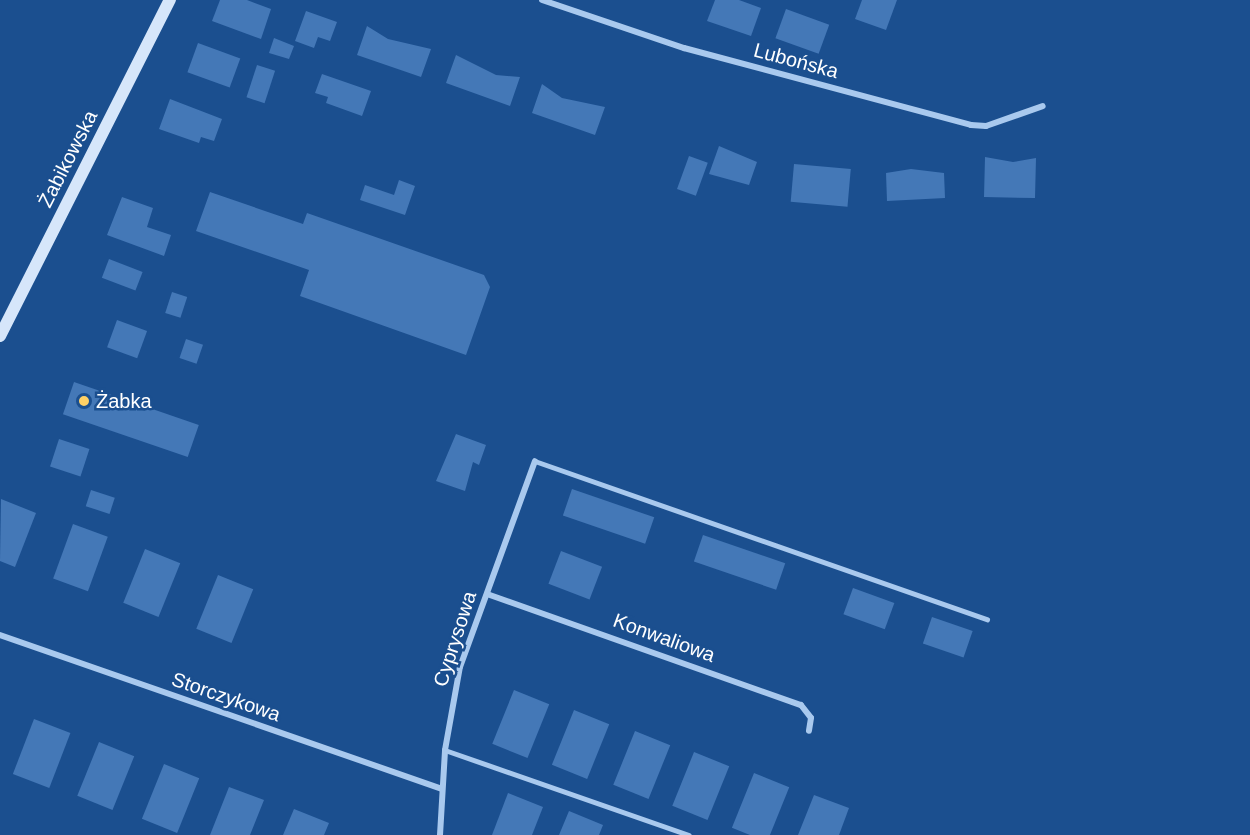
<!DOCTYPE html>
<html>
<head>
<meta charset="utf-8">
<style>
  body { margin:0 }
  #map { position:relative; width:1250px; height:835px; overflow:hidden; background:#1b4f8f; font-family:Helvetica,sans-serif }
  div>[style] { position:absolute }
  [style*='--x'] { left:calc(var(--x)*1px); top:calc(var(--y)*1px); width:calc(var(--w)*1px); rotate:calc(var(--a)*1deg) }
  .building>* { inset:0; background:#4478b7; transform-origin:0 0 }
  .lane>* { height:4.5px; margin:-2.25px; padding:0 2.25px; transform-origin:2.25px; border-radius:2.25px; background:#a9c9ee }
  .street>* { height:6px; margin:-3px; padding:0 3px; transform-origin:3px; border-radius:3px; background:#a9c9ee }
  .secondary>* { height:12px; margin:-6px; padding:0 6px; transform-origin:6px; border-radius:6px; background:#d6e6fa }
  .dots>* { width:16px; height:16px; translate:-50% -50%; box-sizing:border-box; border:3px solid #1b4f8f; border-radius:50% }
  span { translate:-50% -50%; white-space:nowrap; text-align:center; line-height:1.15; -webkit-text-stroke:5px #1b4f8f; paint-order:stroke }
  .street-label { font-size:20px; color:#fff }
  .poi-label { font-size:20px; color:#fff }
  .left { translate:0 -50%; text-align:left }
</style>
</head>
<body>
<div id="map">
  <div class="building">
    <i style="clip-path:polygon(220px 0,247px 0,271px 9px,261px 39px,212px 21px)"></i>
    <i style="clip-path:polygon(715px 0,739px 0,761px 8px,751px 36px,707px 21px)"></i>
    <i style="clip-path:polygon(862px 0,897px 0,886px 30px,855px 19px)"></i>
    <i style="left:786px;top:9px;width:46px;height:31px;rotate:20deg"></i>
    <i style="clip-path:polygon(306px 11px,337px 22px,330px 41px,318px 37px,314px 48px,295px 41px)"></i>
    <i style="clip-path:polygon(367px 26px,388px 39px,431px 49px,421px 77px,357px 55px)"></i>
    <i style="clip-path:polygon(274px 38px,294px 46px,289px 59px,269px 53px)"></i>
    <i style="left:198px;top:43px;width:45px;height:31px;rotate:20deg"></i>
    <i style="clip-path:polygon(456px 55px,496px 75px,520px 77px,510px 106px,446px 83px)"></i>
    <i style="left:257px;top:65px;width:19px;height:34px;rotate:18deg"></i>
    <i style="clip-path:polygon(322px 74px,371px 91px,362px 116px,326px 103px,328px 97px,315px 93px)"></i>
    <i style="clip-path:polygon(542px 84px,562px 98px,605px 107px,595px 135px,532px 113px)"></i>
    <i style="clip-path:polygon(170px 99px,222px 119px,214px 141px,201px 137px,199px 143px,159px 129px)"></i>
    <i style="clip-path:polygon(719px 146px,757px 162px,749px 185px,709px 174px)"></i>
    <i style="left:689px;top:156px;width:20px;height:35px;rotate:20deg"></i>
    <i style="clip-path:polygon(985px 157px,1013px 162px,1036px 158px,1035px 198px,984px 197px)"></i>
    <i style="left:794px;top:164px;width:57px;height:38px;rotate:5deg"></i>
    <i style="clip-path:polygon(911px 169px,944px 173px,945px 198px,887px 201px,886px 173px)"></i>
    <i style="clip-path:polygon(399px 180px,415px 186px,405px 215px,360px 200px,365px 185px,394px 195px)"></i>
    <i style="clip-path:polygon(210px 192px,303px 224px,307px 213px,484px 275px,490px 287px,466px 355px,300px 296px,309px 270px,196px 231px)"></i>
    <i style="clip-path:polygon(122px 197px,153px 208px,147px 227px,171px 235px,164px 256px,107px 235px)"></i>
    <i style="left:109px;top:259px;width:36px;height:20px;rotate:21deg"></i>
    <i style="left:172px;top:292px;width:16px;height:22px;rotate:18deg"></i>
    <i style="left:117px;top:320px;width:32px;height:29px;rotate:20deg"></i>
    <i style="left:186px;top:339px;width:18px;height:20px;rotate:19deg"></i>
    <i style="left:74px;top:382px;width:132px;height:34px;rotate:19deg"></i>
    <i style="clip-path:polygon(456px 434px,486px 445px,479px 465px,473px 462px,465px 491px,436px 481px)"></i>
    <i style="left:59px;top:439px;width:32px;height:29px;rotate:18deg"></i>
    <i style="left:572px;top:489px;width:87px;height:28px;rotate:19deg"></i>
    <i style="left:91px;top:490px;width:25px;height:17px;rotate:18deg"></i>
    <i style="clip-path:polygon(1px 499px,36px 513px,15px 567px,0 561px)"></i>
    <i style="left:73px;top:524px;width:37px;height:58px;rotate:20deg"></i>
    <i style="left:703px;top:535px;width:87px;height:28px;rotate:19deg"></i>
    <i style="left:145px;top:549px;width:38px;height:58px;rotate:22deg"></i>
    <i style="left:561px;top:551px;width:44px;height:35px;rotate:21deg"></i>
    <i style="left:218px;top:575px;width:38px;height:58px;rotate:22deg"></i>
    <i style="left:853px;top:588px;width:44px;height:28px;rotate:20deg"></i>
    <i style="left:932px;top:617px;width:43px;height:28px;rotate:19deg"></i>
    <i style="left:514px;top:690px;width:38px;height:58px;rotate:22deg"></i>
    <i style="left:574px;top:710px;width:38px;height:59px;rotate:22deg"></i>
    <i style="left:34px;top:719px;width:39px;height:59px;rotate:21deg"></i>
    <i style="left:635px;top:731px;width:38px;height:58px;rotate:22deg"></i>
    <i style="left:99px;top:742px;width:38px;height:58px;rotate:22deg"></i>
    <i style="left:694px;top:752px;width:38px;height:58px;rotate:22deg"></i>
    <i style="left:164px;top:764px;width:38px;height:59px;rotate:22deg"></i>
    <i style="left:754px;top:773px;width:38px;height:59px;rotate:22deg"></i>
    <i style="clip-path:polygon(229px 787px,264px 800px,250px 835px,210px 835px)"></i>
    <i style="clip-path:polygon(508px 793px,543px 807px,532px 835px,492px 835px)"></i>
    <i style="clip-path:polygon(814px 795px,849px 808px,839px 835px,798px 835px)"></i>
    <i style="clip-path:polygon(294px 809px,329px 823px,324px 835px,283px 835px)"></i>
    <i style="clip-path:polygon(569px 811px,603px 825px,599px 835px,559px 835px)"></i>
  </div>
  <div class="lane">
    <i style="--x:535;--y:461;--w:479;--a:19.3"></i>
    <i style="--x:445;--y:750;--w:258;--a:19.2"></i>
  </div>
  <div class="street">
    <i style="--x:542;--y:0;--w:150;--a:18.7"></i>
    <i style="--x:684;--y:48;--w:297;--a:15"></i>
    <i style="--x:971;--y:125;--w:15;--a:4"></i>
    <i style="--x:986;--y:126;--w:60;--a:-19.3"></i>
    <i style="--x:487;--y:594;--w:333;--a:19.5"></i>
    <i style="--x:801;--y:705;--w:16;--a:52"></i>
    <i style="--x:811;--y:718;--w:13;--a:99"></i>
    <i style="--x:0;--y:635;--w:467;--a:19.2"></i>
    <i style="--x:440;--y:835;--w:85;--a:-86.6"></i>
    <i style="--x:445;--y:750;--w:84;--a:-79.8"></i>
    <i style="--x:460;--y:667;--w:219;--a:-70"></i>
  </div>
  <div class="secondary">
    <i style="--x:0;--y:336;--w:377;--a:-63.2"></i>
  </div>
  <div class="dots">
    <i style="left:84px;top:401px;background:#ffd166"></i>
  </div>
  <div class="street-label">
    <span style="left:796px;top:61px;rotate:15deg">Lubońska</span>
    <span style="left:68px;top:159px;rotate:-63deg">Żabikowska</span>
    <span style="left:664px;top:638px;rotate:20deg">Konwaliowa</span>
    <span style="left:455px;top:639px;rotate:-72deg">Cyprysowa</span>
    <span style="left:226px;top:697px;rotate:19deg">Storczykowa</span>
  </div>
  <div class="poi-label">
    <span class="left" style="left:96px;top:401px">Żabka</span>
  </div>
</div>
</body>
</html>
